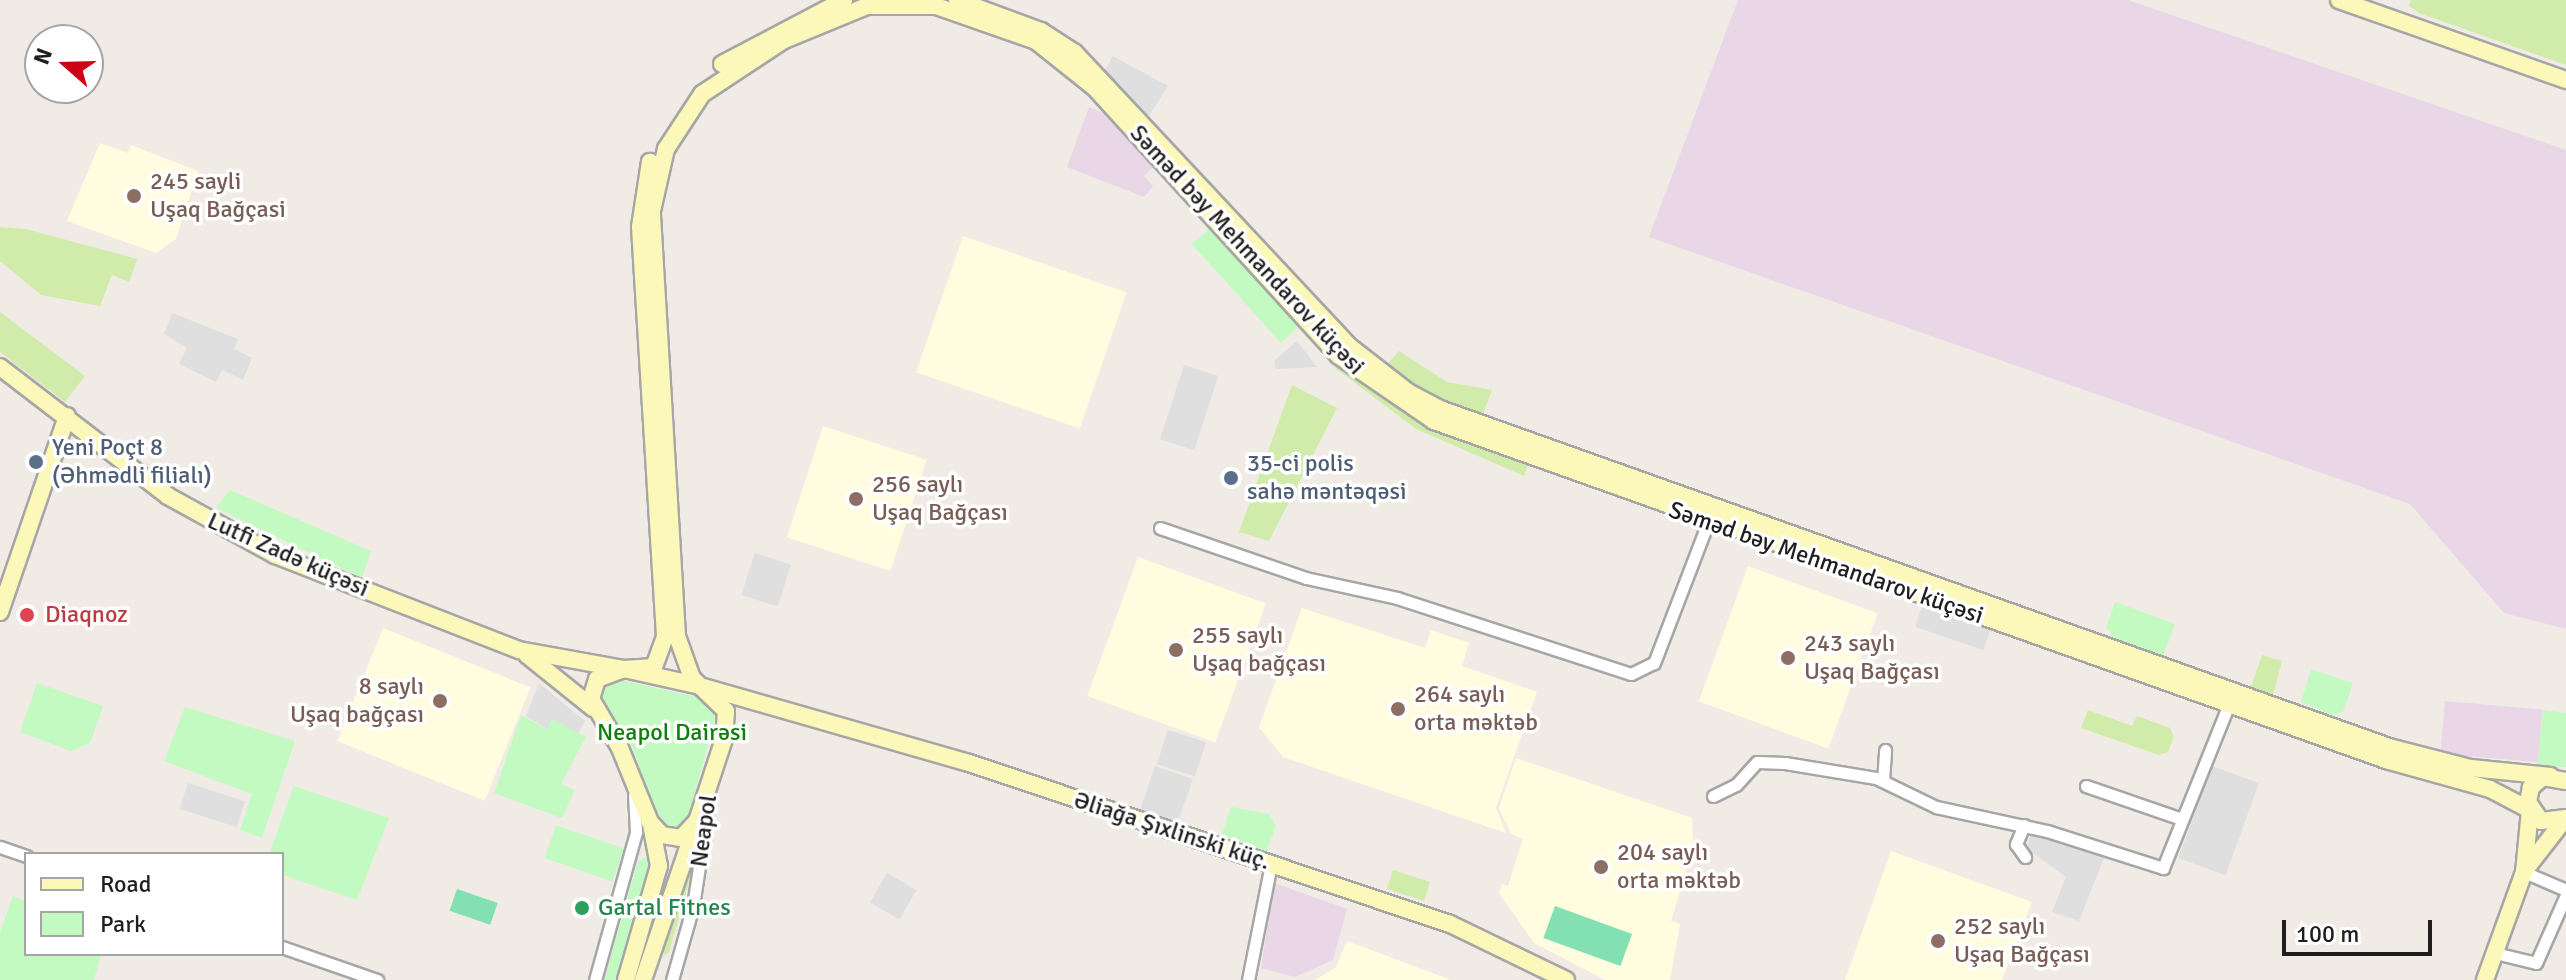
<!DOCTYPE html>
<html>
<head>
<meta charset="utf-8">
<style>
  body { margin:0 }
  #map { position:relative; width:2566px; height:980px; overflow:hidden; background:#f0ebe5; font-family:Signika,sans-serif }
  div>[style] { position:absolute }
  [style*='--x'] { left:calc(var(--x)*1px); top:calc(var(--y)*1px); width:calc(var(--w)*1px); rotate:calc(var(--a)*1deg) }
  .industrial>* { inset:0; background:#e9d7e8; transform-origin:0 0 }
  .education>* { inset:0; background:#fffcdf; transform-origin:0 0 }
  .grass>* { inset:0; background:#d1ebab; transform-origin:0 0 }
  .park>* { inset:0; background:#c3fac2; transform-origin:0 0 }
  .pitch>* { inset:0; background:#82e0b3; transform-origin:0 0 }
  .parking>* { inset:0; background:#dfdfdf; transform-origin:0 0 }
  .roads { filter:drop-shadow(2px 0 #a6a6a6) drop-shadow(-2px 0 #a6a6a6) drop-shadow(0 2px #a6a6a6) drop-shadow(0 -2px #a6a6a6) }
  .street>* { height:11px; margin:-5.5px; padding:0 5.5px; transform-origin:5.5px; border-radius:5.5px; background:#fff }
  .secondary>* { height:16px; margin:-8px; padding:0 8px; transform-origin:8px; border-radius:8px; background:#fbf8b9 }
  .dots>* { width:22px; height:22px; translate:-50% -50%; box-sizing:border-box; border:4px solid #fff; border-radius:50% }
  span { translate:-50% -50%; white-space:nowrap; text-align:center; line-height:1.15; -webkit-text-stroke:7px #fff; paint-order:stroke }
  .education-label { font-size:24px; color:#785e54 }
  .left { translate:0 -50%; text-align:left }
  .right { translate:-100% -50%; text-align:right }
  .street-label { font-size:24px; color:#1f1f1f }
  .service-label { font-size:24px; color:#4e5e75 }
  .health-label { font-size:24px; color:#be3a42 }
  .park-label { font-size:24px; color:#0b810a }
  .leisure-label { font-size:24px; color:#27864d }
  .legend { position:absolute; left:24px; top:852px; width:260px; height:104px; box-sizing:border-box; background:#fff; border:2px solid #a5a5a5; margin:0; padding:10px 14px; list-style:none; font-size:24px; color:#1f1f1f }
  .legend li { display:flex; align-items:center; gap:16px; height:40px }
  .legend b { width:40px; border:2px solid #a5a5a5 }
  .north { position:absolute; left:24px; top:24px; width:80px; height:80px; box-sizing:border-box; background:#fff; border:2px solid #a5a5a5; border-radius:50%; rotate:290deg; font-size:22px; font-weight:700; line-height:32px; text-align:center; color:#1f1f1f }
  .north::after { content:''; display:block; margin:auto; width:28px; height:36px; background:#ce0014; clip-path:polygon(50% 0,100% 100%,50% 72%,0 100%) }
  .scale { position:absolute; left:2282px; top:920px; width:150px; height:36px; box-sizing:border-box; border:4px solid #1f1f1f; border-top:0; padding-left:10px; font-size:24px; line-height:28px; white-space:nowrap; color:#1f1f1f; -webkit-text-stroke:6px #fff; paint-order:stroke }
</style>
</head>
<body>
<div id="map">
  <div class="industrial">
    <i style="clip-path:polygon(1738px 0,2128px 0,2566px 150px,2566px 629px,2504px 613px,2410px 504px,1649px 237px)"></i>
    <i style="clip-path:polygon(1089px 107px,1109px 115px,1153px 167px,1144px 176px,1153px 186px,1144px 197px,1067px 167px)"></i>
    <i style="left:2445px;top:701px;width:98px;height:53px;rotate:5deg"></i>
    <i style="clip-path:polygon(1274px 883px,1347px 909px,1333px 960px,1295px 977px,1261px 968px)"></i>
  </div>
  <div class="education">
    <i style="clip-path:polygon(100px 143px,128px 153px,131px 145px,198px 171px,176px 239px,156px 253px,67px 221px)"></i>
    <i style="left:963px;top:236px;width:173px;height:144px;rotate:19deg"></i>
    <i style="left:823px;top:426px;width:109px;height:117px;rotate:18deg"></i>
    <i style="left:1138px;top:557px;width:136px;height:148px;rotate:20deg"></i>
    <i style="left:1748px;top:566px;width:138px;height:144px;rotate:20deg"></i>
    <i style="clip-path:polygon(1302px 608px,1425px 648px,1431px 630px,1469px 643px,1462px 666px,1537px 692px,1496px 808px,1506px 833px,1283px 757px,1259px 727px)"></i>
    <i style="left:383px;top:628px;width:159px;height:122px;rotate:22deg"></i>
    <i style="clip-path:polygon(1516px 758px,1692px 818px,1693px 849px,1671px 921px,1680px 924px,1670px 980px,1605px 980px,1534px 943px,1499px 893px,1502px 884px,1508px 886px,1523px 839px,1511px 834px,1499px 808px)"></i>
    <i style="clip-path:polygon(1891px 851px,2032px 902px,2002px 980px,1845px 980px)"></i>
    <i style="clip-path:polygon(1347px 941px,1451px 980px,1315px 980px,1336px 967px)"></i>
  </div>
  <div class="grass">
    <i style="clip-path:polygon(2411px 0,2566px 0,2566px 65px,2419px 13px,2409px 6px)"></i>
    <i style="clip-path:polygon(0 227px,26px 229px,137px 259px,129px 282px,112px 275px,100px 306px,41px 295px,0 261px)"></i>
    <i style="clip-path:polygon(0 312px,85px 376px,65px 402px,0 352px)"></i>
    <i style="clip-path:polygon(1399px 351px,1447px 382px,1492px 390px,1482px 417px,1421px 390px,1386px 366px)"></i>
    <i style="clip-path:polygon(1339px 363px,1409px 416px,1528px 464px,1524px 476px,1416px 429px,1335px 368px)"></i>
    <i style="clip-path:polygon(1292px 385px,1337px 408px,1269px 541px,1239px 532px)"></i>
    <i style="clip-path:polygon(2262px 655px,2282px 661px,2273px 695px,2251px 687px)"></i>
    <i style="clip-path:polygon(2088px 710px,2132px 726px,2137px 716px,2170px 728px,2174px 737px,2168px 752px,2159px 755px,2081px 728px)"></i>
    <i style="clip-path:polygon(694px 866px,669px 952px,665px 955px,662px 950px,689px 867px)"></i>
    <i style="left:1393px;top:870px;width:39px;height:20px;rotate:18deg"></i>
  </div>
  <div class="park">
    <i style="left:1212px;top:226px;width:133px;height:27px;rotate:48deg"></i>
    <i style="clip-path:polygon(230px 490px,371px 551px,362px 578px,216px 508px)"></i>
    <i style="clip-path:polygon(2115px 602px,2175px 624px,2162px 659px,2108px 640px,2111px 631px,2106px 628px)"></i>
    <i style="clip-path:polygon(2311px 669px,2353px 683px,2343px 712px,2333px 715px,2301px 702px)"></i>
    <i style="clip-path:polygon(621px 680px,705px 699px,718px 708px,688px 818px,680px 826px,665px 826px,657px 818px,632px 746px,601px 696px,604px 685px)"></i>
    <i style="clip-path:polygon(37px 683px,103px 706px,90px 743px,71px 751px,20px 732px)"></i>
    <i style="clip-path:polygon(185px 707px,295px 741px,262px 838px,240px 830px,252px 794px,164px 761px)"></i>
    <i style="clip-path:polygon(2543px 710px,2566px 713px,2566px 767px,2537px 766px)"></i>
    <i style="clip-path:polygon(521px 715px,546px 729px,553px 719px,586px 737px,561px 784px,575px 790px,562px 818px,494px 793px)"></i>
    <i style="clip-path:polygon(294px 786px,389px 818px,357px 900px,282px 875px,282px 854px,269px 854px)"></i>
    <i style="clip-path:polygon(1231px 807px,1269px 814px,1276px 826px,1266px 852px,1221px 837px)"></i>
    <i style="left:556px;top:825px;width:72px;height:35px;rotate:19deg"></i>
    <i style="clip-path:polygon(646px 857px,651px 863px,617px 980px,604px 980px,638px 861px)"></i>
    <i style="clip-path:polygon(13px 896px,26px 901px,26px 954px,101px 954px,94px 980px,0 980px,0 932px)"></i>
  </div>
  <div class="pitch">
    <i style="left:457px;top:889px;width:43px;height:23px;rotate:19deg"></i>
    <i style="left:1555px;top:906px;width:82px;height:34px;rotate:20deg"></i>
  </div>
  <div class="parking">
    <i style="clip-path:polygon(1113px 56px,1168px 86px,1147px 119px,1103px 73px)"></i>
    <i style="clip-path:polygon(172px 313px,238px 339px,234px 349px,252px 358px,243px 380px,222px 370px,216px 382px,179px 364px,187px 348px,164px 334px)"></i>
    <i style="clip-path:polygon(1297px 341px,1317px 367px,1276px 369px,1274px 361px)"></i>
    <i style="left:1184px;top:365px;width:36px;height:78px;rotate:18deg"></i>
    <i style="left:755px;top:553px;width:38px;height:44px;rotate:18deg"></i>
    <i style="left:1923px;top:604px;width:72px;height:24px;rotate:19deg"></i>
    <i style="clip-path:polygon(539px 683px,585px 721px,578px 733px,553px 719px,547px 729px,526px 716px)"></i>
    <i style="left:1168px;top:730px;width:40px;height:36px;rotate:18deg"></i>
    <i style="left:1155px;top:766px;width:40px;height:47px;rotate:19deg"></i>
    <i style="left:2212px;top:766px;width:50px;height:98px;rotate:20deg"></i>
    <i style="left:188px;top:783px;width:60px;height:27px;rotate:18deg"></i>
    <i style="clip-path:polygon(2031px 832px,2106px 853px,2079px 921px,2052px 912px,2066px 877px,2027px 849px)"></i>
    <i style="left:887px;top:873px;width:34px;height:34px;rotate:30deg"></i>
  </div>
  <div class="roads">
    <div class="street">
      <i style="--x:1160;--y:528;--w:154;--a:18.9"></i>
      <i style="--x:1306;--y:578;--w:93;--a:12.4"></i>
      <i style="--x:1397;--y:598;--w:246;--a:18"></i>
      <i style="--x:1631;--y:674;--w:25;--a:-26"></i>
      <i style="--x:1654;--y:663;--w:151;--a:-69"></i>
      <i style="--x:1883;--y:781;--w:31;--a:-86"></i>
      <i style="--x:2086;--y:786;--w:102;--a:19"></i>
      <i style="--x:1713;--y:796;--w:25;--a:-26"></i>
      <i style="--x:1736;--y:785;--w:31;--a:-48"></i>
      <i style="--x:1757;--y:762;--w:28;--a:2"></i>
      <i style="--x:1785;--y:763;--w:92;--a:9.4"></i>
      <i style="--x:1876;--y:778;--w:67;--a:25.8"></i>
      <i style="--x:1936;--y:807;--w:114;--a:12.2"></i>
      <i style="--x:2047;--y:831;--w:122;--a:17.7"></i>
      <i style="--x:2163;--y:868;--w:182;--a:-68.1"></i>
      <i style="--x:2024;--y:825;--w:21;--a:113"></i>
      <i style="--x:2016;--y:844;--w:16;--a:55"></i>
      <i style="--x:0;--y:847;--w:28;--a:19"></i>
      <i style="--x:2524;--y:872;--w:46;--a:23.2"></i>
      <i style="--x:282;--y:947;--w:101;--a:19.2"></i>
      <i style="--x:2495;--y:953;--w:42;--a:13.7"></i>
      <i style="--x:2536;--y:963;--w:74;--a:-66.2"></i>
      <i style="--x:595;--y:980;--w:154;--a:-74.5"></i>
      <i style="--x:636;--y:832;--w:37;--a:-93"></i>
      <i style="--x:672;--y:980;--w:77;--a:-74.2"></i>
      <i style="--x:693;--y:906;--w:106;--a:-81.3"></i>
      <i style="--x:1248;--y:980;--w:118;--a:-78.8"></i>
    </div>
    <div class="secondary">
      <i style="--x:957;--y:0;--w:90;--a:20.3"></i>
      <i style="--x:1041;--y:31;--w:40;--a:32.9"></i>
      <i style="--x:1075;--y:53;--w:401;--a:46.9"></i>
      <i style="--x:1349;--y:346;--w:75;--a:37.9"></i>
      <i style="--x:1408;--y:392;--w:36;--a:28"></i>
      <i style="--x:1440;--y:409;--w:1007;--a:19.6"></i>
      <i style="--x:2389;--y:747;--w:85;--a:14.4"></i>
      <i style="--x:2471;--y:768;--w:80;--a:5.7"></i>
      <i style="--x:2339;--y:0;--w:241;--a:19.4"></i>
      <i style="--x:722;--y:64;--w:138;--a:-27.7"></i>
      <i style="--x:0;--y:367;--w:212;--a:37.5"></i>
      <i style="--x:168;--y:496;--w:122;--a:28.9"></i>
      <i style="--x:275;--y:555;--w:262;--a:21.3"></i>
      <i style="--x:519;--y:650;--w:107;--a:10.3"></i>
      <i style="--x:624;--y:669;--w:30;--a:-4"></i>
      <i style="--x:654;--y:667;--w:33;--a:-70"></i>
      <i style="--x:665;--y:636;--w:410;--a:-93.5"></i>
      <i style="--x:640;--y:227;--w:66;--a:-81.3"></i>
      <i style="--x:0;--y:612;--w:207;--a:-71.1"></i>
      <i style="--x:527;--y:655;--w:85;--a:38.8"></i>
      <i style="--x:624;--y:669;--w:78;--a:12.6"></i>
      <i style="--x:700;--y:686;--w:36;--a:44"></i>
      <i style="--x:726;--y:711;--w:28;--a:94"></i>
      <i style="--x:724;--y:739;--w:86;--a:108.2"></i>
      <i style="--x:697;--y:821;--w:23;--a:133"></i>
      <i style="--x:681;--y:838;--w:19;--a:-171"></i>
      <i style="--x:662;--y:835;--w:18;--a:-133"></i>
      <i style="--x:650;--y:822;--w:80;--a:-112.1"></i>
      <i style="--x:620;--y:748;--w:57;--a:-120.6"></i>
      <i style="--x:591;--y:699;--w:21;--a:-73"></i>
      <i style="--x:597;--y:679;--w:29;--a:-20"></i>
      <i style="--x:2566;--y:781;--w:23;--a:-170"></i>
      <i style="--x:2543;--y:777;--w:16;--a:140"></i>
      <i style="--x:2531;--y:787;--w:15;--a:101"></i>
      <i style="--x:2528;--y:802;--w:23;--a:56"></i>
      <i style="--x:2541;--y:821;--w:25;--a:-7"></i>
      <i style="--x:2525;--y:870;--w:63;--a:-52"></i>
      <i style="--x:626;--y:980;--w:119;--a:-73.9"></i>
      <i style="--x:659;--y:866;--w:43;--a:-100.8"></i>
      <i style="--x:643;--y:980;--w:158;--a:-71.2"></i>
      <i style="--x:1566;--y:980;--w:129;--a:-154.2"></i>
      <i style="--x:1450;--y:924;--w:507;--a:-161.49"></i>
      <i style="--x:969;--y:763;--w:280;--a:-164"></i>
      <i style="--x:700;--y:686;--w:11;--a:-135"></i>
      <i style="--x:692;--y:678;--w:45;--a:-109.7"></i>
      <i style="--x:677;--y:636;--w:426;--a:-93.4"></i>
      <i style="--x:652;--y:211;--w:64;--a:-77.3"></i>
      <i style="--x:666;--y:149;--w:66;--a:-56.8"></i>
      <i style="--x:702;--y:94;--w:98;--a:-33.4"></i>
      <i style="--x:784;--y:40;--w:90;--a:-22.3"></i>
      <i style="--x:867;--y:6;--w:69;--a:0"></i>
      <i style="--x:936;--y:6;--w:106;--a:19.3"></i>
      <i style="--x:1036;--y:41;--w:75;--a:38.5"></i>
      <i style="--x:1095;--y:88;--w:362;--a:47.7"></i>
      <i style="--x:1339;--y:356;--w:115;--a:34.4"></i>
      <i style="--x:1434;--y:421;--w:1011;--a:19.6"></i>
      <i style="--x:2386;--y:760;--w:108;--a:15.6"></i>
      <i style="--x:2490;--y:789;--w:45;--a:27.7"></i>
      <i style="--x:2530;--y:810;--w:62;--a:95.5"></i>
      <i style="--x:2524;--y:872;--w:115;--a:109.9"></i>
    </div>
  </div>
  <div class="dots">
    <i style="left:134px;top:196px;background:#8d6e63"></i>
    <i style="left:36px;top:462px;background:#5c6f8a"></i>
    <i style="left:1231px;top:478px;background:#5c6f8a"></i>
    <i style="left:856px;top:499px;background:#8d6e63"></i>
    <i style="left:27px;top:615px;background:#e0444e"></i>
    <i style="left:1176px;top:650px;background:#8d6e63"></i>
    <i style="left:1788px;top:658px;background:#8d6e63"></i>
    <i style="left:440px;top:701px;background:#8d6e63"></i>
    <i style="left:1398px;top:709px;background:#8d6e63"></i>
    <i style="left:1601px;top:867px;background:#8d6e63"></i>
    <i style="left:582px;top:908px;background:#2e9e5b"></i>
    <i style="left:1938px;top:941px;background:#8d6e63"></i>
  </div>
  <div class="education-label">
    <span class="left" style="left:150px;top:196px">245 sayli<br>Uşaq Bağçasi</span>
    <span class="left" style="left:872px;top:499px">256 saylı<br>Uşaq Bağçası</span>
    <span class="left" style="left:1192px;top:650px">255 saylı<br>Uşaq bağçası</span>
    <span class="left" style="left:1804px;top:658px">243 saylı<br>Uşaq Bağçası</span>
    <span class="right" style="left:424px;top:701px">8 saylı<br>Uşaq bağçası</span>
    <span class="left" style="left:1414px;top:709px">264 saylı<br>orta məktəb</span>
    <span class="left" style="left:1617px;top:867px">204 saylı<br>orta məktəb</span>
    <span class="left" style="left:1954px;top:941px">252 saylı<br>Uşaq Bağçası</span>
  </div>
  <div class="street-label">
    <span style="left:1247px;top:250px;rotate:47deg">Səməd bəy Mehmandarov küçəsi</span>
    <span style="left:288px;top:555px;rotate:24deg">Lutfi Zadə küçəsi</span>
    <span style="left:1826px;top:563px;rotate:19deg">Səməd bəy Mehmandarov küçəsi</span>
    <span style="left:704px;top:831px;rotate:-82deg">Neapol</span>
    <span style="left:1172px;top:831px;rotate:18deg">Əliağa Şıxlinski küç.</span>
  </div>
  <div class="service-label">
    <span class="left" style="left:52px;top:462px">Yeni Poçt 8<br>(Əhmədli filialı)</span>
    <span class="left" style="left:1247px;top:478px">35-ci polis<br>sahə məntəqəsi</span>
  </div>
  <div class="health-label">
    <span class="left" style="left:45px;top:615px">Diaqnoz</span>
  </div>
  <div class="park-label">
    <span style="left:672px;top:733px">Neapol Dairəsi</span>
  </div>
  <div class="leisure-label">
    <span class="left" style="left:598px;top:908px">Gartal Fitnes</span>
  </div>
  <ul class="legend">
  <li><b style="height:10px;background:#fbf8b9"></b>Road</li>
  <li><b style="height:22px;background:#c3fac2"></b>Park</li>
  </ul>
  <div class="north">N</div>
  <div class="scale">100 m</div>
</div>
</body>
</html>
